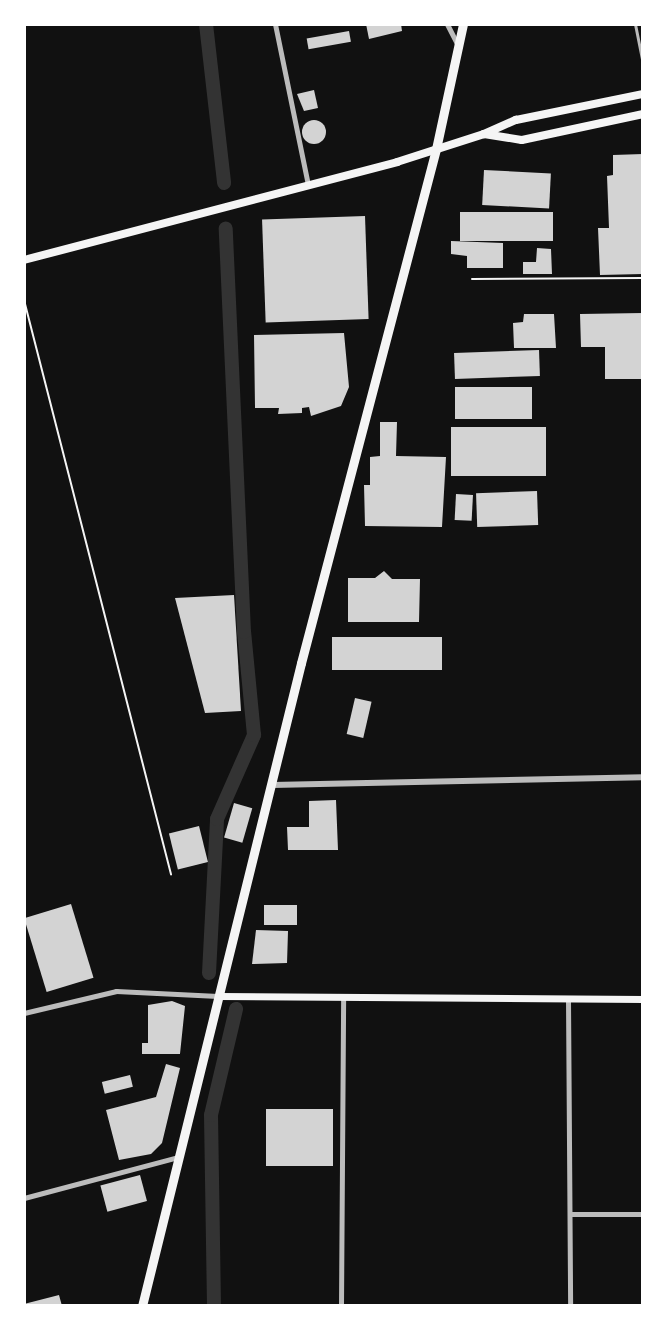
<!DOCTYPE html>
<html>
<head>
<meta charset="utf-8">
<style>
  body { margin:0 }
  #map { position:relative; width:667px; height:1330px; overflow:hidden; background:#111; font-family:Karla,sans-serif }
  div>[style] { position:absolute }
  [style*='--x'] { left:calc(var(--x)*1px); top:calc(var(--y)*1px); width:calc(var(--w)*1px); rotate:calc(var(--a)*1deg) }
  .canal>* { height:14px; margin:-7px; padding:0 7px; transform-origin:7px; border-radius:7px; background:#333 }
  .building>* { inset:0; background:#d3d3d3; transform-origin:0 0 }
  .round { border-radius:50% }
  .path>* { height:2px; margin:-1px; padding:0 1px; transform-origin:1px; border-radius:1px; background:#f5f5f5 }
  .service>* { height:3px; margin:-1.5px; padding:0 1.5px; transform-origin:1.5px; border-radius:1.5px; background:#bcbcbc }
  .minor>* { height:5px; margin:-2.5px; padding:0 2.5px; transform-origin:2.5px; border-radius:2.5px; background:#bcbcbc }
  .tertiary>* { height:6px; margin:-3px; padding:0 3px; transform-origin:3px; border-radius:3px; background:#bcbcbc }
  .secondary>* { height:7px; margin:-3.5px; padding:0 3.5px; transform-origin:3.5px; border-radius:3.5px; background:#f5f5f5 }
  .primary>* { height:8px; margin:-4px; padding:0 4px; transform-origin:4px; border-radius:4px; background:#f5f5f5 }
  .trunk>* { height:9px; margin:-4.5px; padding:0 4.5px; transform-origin:4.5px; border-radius:4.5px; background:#f5f5f5 }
  span { translate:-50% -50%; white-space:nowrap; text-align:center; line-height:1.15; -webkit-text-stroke:6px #fff; paint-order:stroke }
  .frame { position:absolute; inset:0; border:26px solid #fff; pointer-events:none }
</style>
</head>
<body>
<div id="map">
  <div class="canal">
    <i style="--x:206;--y:24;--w:160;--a:83.5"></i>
    <i style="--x:209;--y:973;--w:154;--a:-87"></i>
    <i style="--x:217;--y:819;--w:92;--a:-66.2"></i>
    <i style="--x:254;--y:735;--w:103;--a:-95.5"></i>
    <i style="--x:244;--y:632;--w:404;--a:-92.6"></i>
    <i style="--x:214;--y:1306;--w:191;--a:-90.9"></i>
    <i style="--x:211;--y:1115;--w:109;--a:-76.7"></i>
  </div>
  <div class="building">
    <i style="clip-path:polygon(366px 24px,401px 24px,402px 31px,369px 39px)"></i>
    <i style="left:349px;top:31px;width:11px;height:43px;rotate:80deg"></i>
    <i style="clip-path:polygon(314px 90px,318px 108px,304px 111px,297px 94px)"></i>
    <i class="round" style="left:302px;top:120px;width:24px;height:24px"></i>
    <i style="clip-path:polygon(643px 154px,643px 274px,600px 275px,598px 228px,609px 228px,607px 176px,613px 175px,613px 155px)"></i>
    <i style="left:484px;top:170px;width:67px;height:35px;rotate:3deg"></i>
    <i style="left:553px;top:212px;width:29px;height:93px;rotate:90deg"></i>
    <i style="left:365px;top:216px;width:103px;height:103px;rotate:88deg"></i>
    <i style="clip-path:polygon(451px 241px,503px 243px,503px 268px,467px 268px,467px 256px,451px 254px)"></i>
    <i style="clip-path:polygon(537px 248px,551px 249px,552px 274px,523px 274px,523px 262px,536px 262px)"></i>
    <i style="clip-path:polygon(643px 313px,643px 379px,605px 379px,605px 347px,581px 347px,580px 314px)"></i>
    <i style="clip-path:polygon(524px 314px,554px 314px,556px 348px,514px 348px,513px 323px,523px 322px)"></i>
    <i style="clip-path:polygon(344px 333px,349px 387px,341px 406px,311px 416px,309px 407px,302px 408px,302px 413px,278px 414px,279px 408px,255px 408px,254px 335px)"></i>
    <i style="left:539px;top:350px;width:26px;height:85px;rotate:88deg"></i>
    <i style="left:532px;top:387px;width:32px;height:77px;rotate:90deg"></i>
    <i style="clip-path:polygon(380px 422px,397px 422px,396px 456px,446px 457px,442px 527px,365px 526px,364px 485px,370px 485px,370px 457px,380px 456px)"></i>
    <i style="left:451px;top:427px;width:95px;height:49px"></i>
    <i style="left:537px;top:491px;width:34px;height:61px;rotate:88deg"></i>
    <i style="left:456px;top:494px;width:17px;height:26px;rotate:3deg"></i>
    <i style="clip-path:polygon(384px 571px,392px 579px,420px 579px,419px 622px,348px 622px,348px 578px,375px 578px)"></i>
    <i style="clip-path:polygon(234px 595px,241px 711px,205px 713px,175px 598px)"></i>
    <i style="left:442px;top:637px;width:33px;height:110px;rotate:90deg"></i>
    <i style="left:355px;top:698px;width:17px;height:37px;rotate:13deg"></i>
    <i style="clip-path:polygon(336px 800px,338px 850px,288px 850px,287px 827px,309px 827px,309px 801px)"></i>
    <i style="left:234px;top:803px;width:19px;height:36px;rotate:16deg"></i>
    <i style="left:199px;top:826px;width:37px;height:31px;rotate:76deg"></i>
    <i style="left:71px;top:904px;width:77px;height:49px;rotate:73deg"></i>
    <i style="left:297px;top:905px;width:20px;height:33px;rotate:90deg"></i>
    <i style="clip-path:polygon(256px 930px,288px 931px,287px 963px,252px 964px)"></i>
    <i style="clip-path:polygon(172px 1001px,185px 1006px,180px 1054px,142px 1054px,142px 1043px,148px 1043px,148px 1005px)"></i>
    <i style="clip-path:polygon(166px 1064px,180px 1068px,162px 1143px,151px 1154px,119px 1160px,106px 1110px,156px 1097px)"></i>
    <i style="left:130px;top:1075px;width:12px;height:29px;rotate:76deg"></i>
    <i style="left:333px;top:1109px;width:57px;height:67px;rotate:90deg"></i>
    <i style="left:140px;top:1175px;width:27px;height:41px;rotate:75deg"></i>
    <i style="clip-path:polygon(59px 1295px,62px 1306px,24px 1306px,24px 1304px)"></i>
  </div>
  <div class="path">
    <i style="--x:472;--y:279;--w:171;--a:-0.3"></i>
    <i style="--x:24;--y:300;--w:593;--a:75.64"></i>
  </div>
  <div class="service">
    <i style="--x:635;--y:24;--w:41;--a:78.7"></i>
  </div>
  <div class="minor">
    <i style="--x:275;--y:24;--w:164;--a:78.4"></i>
    <i style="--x:447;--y:24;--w:22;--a:63"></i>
    <i style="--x:568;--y:999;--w:307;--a:89.6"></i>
    <i style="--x:24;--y:1013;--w:95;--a:-13.4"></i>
    <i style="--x:116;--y:991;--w:102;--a:2.8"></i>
    <i style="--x:24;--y:1198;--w:159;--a:-14.9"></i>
    <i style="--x:570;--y:1214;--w:73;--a:0"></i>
    <i style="--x:341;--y:1306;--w:307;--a:-89.6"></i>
  </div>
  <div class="tertiary">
    <i style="--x:272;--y:785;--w:371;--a:-1.2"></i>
  </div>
  <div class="secondary">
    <i style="--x:219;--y:996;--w:424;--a:0.4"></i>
  </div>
  <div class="primary">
    <i style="--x:484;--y:134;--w:35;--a:-24"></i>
    <i style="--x:516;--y:120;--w:130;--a:-11.6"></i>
    <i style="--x:24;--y:260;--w:386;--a:-14.7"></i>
    <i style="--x:397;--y:162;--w:91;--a:-17.8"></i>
    <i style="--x:484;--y:134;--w:38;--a:9"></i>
    <i style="--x:522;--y:140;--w:124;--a:-12.1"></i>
  </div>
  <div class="trunk">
    <i style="--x:142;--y:1306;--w:662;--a:-76.11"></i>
    <i style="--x:301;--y:663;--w:531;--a:-75.28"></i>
    <i style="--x:436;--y:149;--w:128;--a:-77.8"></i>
  </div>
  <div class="frame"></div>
</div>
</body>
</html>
